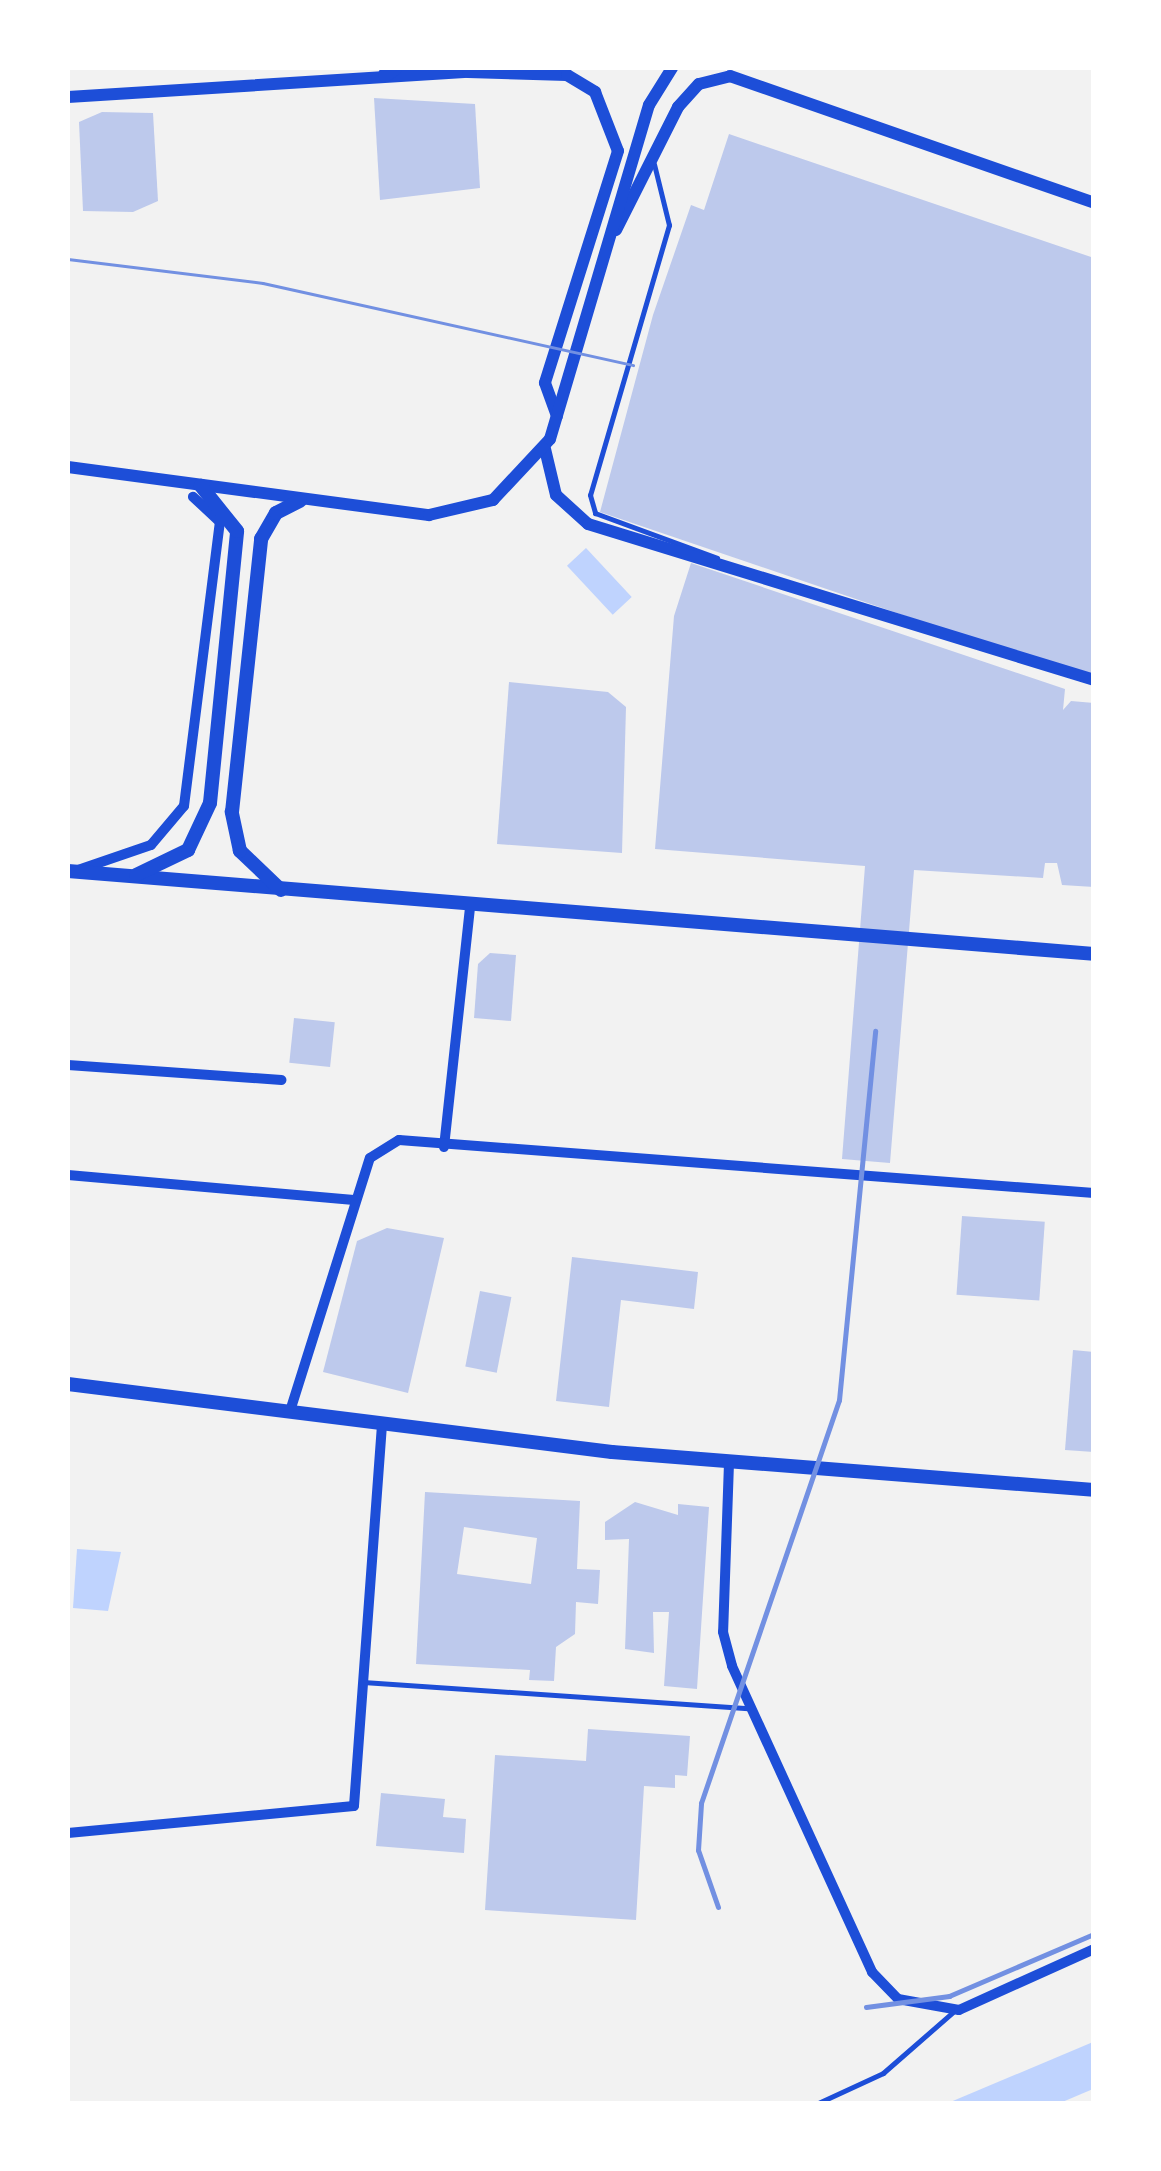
<!DOCTYPE html>
<html>
<head>
<meta charset="utf-8">
<style>
  body { margin:0 }
  #map { position:relative; width:1161px; height:2171px; overflow:hidden; background:#f2f2f2; font-family:"Nunito Sans",sans-serif }
  div>[style] { position:absolute }
  [style*='--x'] { left:calc(var(--x)*1px); top:calc(var(--y)*1px); width:calc(var(--w)*1px); rotate:calc(var(--a)*1deg) }
  .water>* { inset:0; background:#bfd3fe; transform-origin:0 0 }
  .building>* { inset:0; background:#bdc9ec; transform-origin:0 0 }
  .service>* { height:5px; margin:-2.5px; padding:0 2.5px; transform-origin:2.5px; border-radius:2.5px; background:#1d4ed8 }
  .minor>* { height:10px; margin:-5px; padding:0 5px; transform-origin:5px; border-radius:5px; background:#1d4ed8 }
  .tertiary>* { height:12px; margin:-6px; padding:0 6px; transform-origin:6px; border-radius:6px; background:#1d4ed8 }
  .secondary>* { height:14px; margin:-7px; padding:0 7px; transform-origin:7px; border-radius:7px; background:#1d4ed8 }
  .primary>* { height:15px; margin:-7.5px; padding:0 7.5px; transform-origin:7.5px; border-radius:7.5px; background:#1d4ed8 }
  .tram>* { height:2.5px; margin:-1.25px; padding:0 1.25px; transform-origin:1.25px; border-radius:1.25px; background:#7290e2 }
  .rail>* { height:5px; margin:-2.5px; padding:0 2.5px; transform-origin:2.5px; border-radius:2.5px; background:#7290e2 }
  span { translate:-50% -50%; white-space:nowrap; text-align:center; line-height:1.15; -webkit-text-stroke:8px #fff; paint-order:stroke }
  .frame { position:absolute; inset:0; border:70px solid #fff; pointer-events:none }
</style>
</head>
<body>
<div id="map">
  <div class="water">
    <i style="left:586px;top:548px;width:67px;height:26px;rotate:47deg"></i>
    <i style="clip-path:polygon(77px 1549px,121px 1552px,108px 1611px,73px 1608px)"></i>
    <i style="clip-path:polygon(1093px 2042px,1093px 2089px,1060px 2103px,948px 2103px)"></i>
  </div>
  <div class="building">
    <i style="clip-path:polygon(374px 98px,475px 104px,480px 188px,380px 200px)"></i>
    <i style="clip-path:polygon(102px 112px,153px 113px,158px 201px,133px 212px,83px 211px,79px 122px)"></i>
    <i style="clip-path:polygon(729px 134px,1094px 258px,1094px 680px,600px 512px,653px 315px,691px 205px,704px 210px)"></i>
    <i style="clip-path:polygon(691px 563px,1065px 689px,1063px 710px,1071px 701px,1094px 703px,1094px 887px,1062px 885px,1057px 863px,1045px 863px,1043px 878px,914px 870px,890px 1163px,842px 1159px,865px 866px,655px 849px,674px 616px)"></i>
    <i style="clip-path:polygon(509px 682px,608px 692px,626px 707px,622px 853px,497px 844px)"></i>
    <i style="clip-path:polygon(490px 953px,516px 955px,511px 1021px,474px 1018px,478px 964px)"></i>
    <i style="left:294px;top:1018px;width:41px;height:45px;rotate:6deg"></i>
    <i style="left:962px;top:1216px;width:83px;height:79px;rotate:4deg"></i>
    <i style="clip-path:polygon(387px 1228px,444px 1238px,408px 1393px,323px 1372px,357px 1241px)"></i>
    <i style="clip-path:polygon(572px 1257px,698px 1272px,694px 1309px,621px 1300px,609px 1407px,556px 1401px)"></i>
    <i style="left:480px;top:1291px;width:32px;height:77px;rotate:11deg"></i>
    <i style="clip-path:polygon(1073px 1350px,1094px 1352px,1094px 1452px,1065px 1450px)"></i>
    <i style="clip-path:polygon(evenodd,425px 1492px,580px 1501px,577px 1569px,600px 1570px,598px 1604px,576px 1602px,575px 1634px,556px 1647px,554px 1681px,529px 1680px,530px 1670px,416px 1664px,425px 1492px,464px 1527px,537px 1538px,531px 1584px,457px 1574px,464px 1527px)"></i>
    <i style="clip-path:polygon(635px 1502px,678px 1515px,678px 1504px,709px 1507px,697px 1689px,664px 1686px,669px 1612px,653px 1612px,654px 1653px,625px 1649px,629px 1539px,605px 1540px,605px 1522px)"></i>
    <i style="clip-path:polygon(588px 1729px,690px 1736px,687px 1776px,675px 1775px,675px 1788px,644px 1786px,636px 1920px,485px 1910px,495px 1755px,586px 1761px)"></i>
    <i style="clip-path:polygon(381px 1793px,445px 1799px,443px 1817px,466px 1819px,464px 1853px,376px 1846px)"></i>
  </div>
  <div class="service">
    <i style="--x:654;--y:164;--w:63;--a:76.2"></i>
    <i style="--x:669;--y:225;--w:281;--a:106.3"></i>
    <i style="--x:590;--y:495;--w:19;--a:74"></i>
    <i style="--x:595;--y:513;--w:130;--a:20.2"></i>
    <i style="--x:363;--y:1682;--w:386;--a:3.9"></i>
    <i style="--x:816;--y:2104;--w:74;--a:-24.8"></i>
    <i style="--x:883;--y:2073;--w:93;--a:-41.1"></i>
  </div>
  <div class="minor">
    <i style="--x:78;--y:870;--w:77;--a:-18.9"></i>
    <i style="--x:151;--y:845;--w:51;--a:-49.8"></i>
    <i style="--x:184;--y:806;--w:286;--a:-82.8"></i>
    <i style="--x:220;--y:522;--w:37;--a:-137"></i>
    <i style="--x:68;--y:1065;--w:214;--a:4"></i>
    <i style="--x:444;--y:1147;--w:241;--a:-83.8"></i>
    <i style="--x:68;--y:1175;--w:287;--a:5"></i>
    <i style="--x:291;--y:1408;--w:262;--a:-72.5"></i>
    <i style="--x:370;--y:1158;--w:34;--a:-32"></i>
    <i style="--x:399;--y:1140;--w:697;--a:4.36"></i>
    <i style="--x:729;--y:1463;--w:169;--a:92"></i>
    <i style="--x:723;--y:1632;--w:35;--a:75"></i>
    <i style="--x:732;--y:1666;--w:337;--a:65.4"></i>
    <i style="--x:872;--y:1972;--w:37;--a:46"></i>
    <i style="--x:898;--y:1999;--w:62;--a:10.2"></i>
    <i style="--x:959;--y:2010;--w:148;--a:-24.3"></i>
    <i style="--x:68;--y:1833;--w:287;--a:-5.4"></i>
    <i style="--x:354;--y:1806;--w:384;--a:-85.8"></i>
  </div>
  <div class="tertiary">
    <i style="--x:68;--y:97;--w:401;--a:-3.6"></i>
    <i style="--x:468;--y:72;--w:99;--a:1.7"></i>
    <i style="--x:567;--y:75;--w:33;--a:31"></i>
    <i style="--x:595;--y:92;--w:63;--a:68.7"></i>
    <i style="--x:618;--y:151;--w:243;--a:107.5"></i>
    <i style="--x:545;--y:383;--w:35;--a:70"></i>
    <i style="--x:616;--y:230;--w:138;--a:-63.2"></i>
    <i style="--x:678;--y:107;--w:31;--a:-48"></i>
    <i style="--x:699;--y:84;--w:32;--a:-14"></i>
    <i style="--x:730;--y:76;--w:386;--a:19.2"></i>
    <i style="--x:545;--y:449;--w:47;--a:76.6"></i>
    <i style="--x:556;--y:495;--w:43;--a:42.2"></i>
    <i style="--x:588;--y:524;--w:530;--a:17.13"></i>
    <i style="--x:68;--y:467;--w:364;--a:7.6"></i>
    <i style="--x:429;--y:515;--w:66;--a:-13.2"></i>
    <i style="--x:493;--y:500;--w:83;--a:-46.9"></i>
    <i style="--x:550;--y:439;--w:348;--a:-73.5"></i>
    <i style="--x:649;--y:105;--w:44;--a:-58.1"></i>
  </div>
  <div class="secondary">
    <i style="--x:68;--y:871;--w:1029;--a:4.62"></i>
    <i style="--x:136;--y:875;--w:58;--a:-25.7"></i>
    <i style="--x:188;--y:850;--w:52;--a:-64.9"></i>
    <i style="--x:210;--y:803;--w:273;--a:-84.3"></i>
    <i style="--x:237;--y:531;--w:58;--a:-128.7"></i>
    <i style="--x:281;--y:890;--w:57;--a:-136.4"></i>
    <i style="--x:240;--y:851;--w:40;--a:-102"></i>
    <i style="--x:232;--y:812;--w:275;--a:-83.9"></i>
    <i style="--x:261;--y:539;--w:30;--a:-60"></i>
    <i style="--x:276;--y:513;--w:27;--a:-27"></i>
    <i style="--x:68;--y:1384;--w:548;--a:7.13"></i>
    <i style="--x:612;--y:1452;--w:483;--a:4.5"></i>
  </div>
  <div class="primary">
    <i style="--x:385;--y:74;--w:11;--a:-34"></i>
  </div>
  <div class="tram">
    <i style="--x:68;--y:259;--w:196;--a:7"></i>
    <i style="--x:263;--y:283;--w:379;--a:12.5"></i>
  </div>
  <div class="rail">
    <i style="--x:718;--y:1907;--w:60;--a:-109.3"></i>
    <i style="--x:698;--y:1850;--w:47;--a:-86.3"></i>
    <i style="--x:701;--y:1803;--w:426;--a:-71.1"></i>
    <i style="--x:839;--y:1400;--w:371;--a:-84.4"></i>
    <i style="--x:866;--y:2007;--w:84;--a:-7.5"></i>
    <i style="--x:949;--y:1996;--w:158;--a:-23.2"></i>
  </div>
  <div class="frame"></div>
</div>
</body>
</html>
